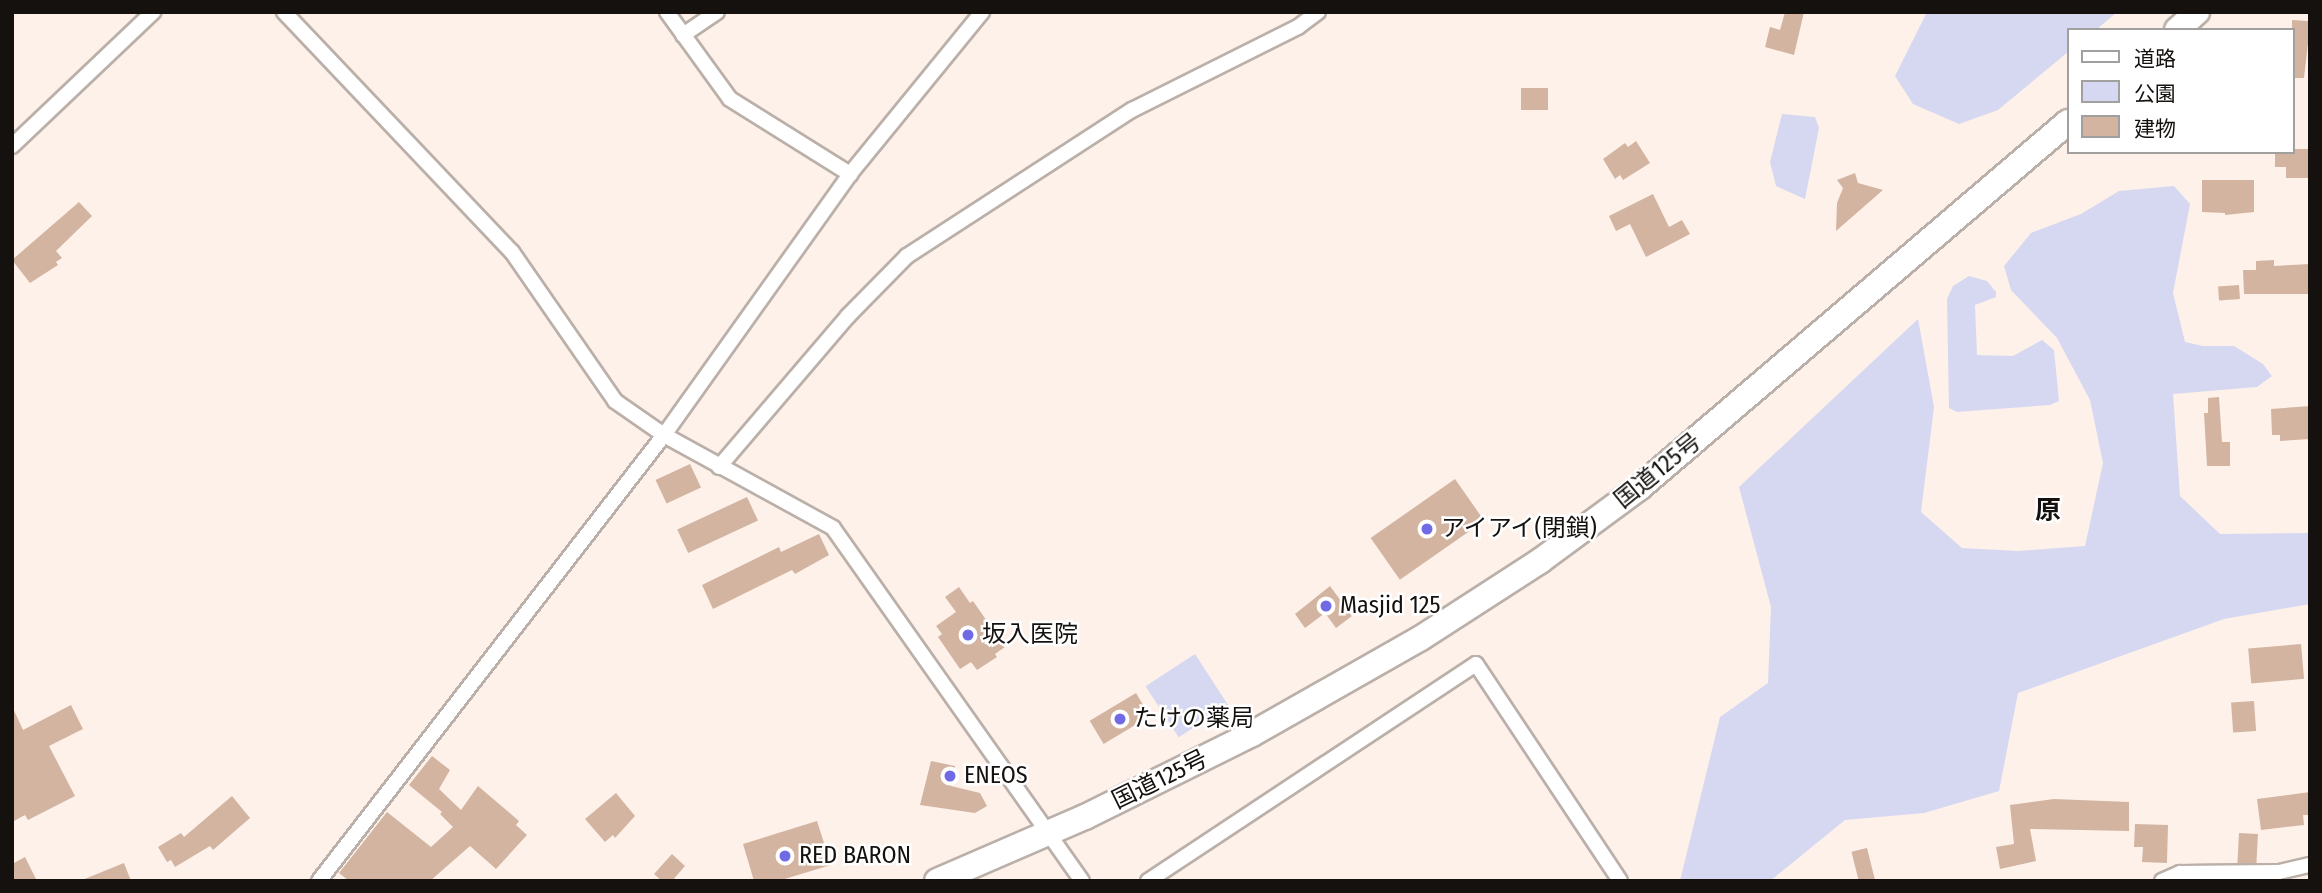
<!DOCTYPE html>
<html>
<head>
<meta charset="utf-8">
<style>
  body { margin:0 }
  #map { position:relative; width:2322px; height:893px; overflow:hidden; background:#fdf1ea; font-family:"Fira Sans Condensed","Noto Sans JP",sans-serif }
  div>[style] { position:absolute }
  [style*='--x'] { left:calc(var(--x)*1px); top:calc(var(--y)*1px); width:calc(var(--w)*1px); rotate:calc(var(--a)*1deg) }
  .green>* { inset:0; background:#d6d8f1; transform-origin:0 0 }
  .building>* { inset:0; background:#d3b4a1; transform-origin:0 0 }
  .roads { filter:drop-shadow(2px 0 #bbb0a9) drop-shadow(-2px 0 #bbb0a9) drop-shadow(0 2px #bbb0a9) drop-shadow(0 -2px #bbb0a9) }
  .minor>* { height:14px; margin:-7px; padding:0 7px; transform-origin:7px; border-radius:7px; background:#fff }
  .trunk>* { height:24px; margin:-12px; padding:0 12px; transform-origin:12px; border-radius:12px; background:#fff }
  .dots>* { width:19px; height:19px; translate:-50% -50%; box-sizing:border-box; border:4px solid #fff; border-radius:50% }
  span { translate:-50% -50%; white-space:nowrap; text-align:center; line-height:1.15; -webkit-text-stroke:5px #fff; paint-order:stroke }
  .street-label { font-size:24px; color:#14110e }
  .poi-label { font-size:24px; color:#14110e }
  .left { translate:0 -50%; text-align:left }
  .neighbourhood-label { font-size:26px; color:#14110e; font-weight:700 }
  .frame { position:absolute; inset:0; border:14px solid #14110e; pointer-events:none }
  .legend { position:absolute; left:2067px; top:28px; width:228px; height:126px; box-sizing:border-box; background:#fff; border:2px solid #a1a09f; margin:0; padding:9px 12px; list-style:none; font-size:21px; color:#14110e }
  .legend li { display:flex; align-items:center; gap:14px; height:35px }
  .legend b { width:35px; border:2px solid #a1a09f }
</style>
</head>
<body>
<div id="map">
  <div class="green">
    <i style="clip-path:polygon(1927px 12px,2117px 12px,2096px 30px,2068px 30px,2068px 52px,1998px 110px,1959px 124px,1913px 104px,1895px 76px)"></i>
    <i style="clip-path:polygon(1782px 114px,1815px 117px,1819px 128px,1805px 199px,1776px 186px,1770px 162px)"></i>
    <i style="clip-path:polygon(2174px 186px,2190px 204px,2173px 293px,2185px 342px,2203px 346px,2234px 346px,2263px 364px,2272px 376px,2257px 387px,2173px 394px,2180px 496px,2220px 534px,2310px 533px,2310px 604px,2224px 619px,2018px 693px,1999px 791px,1924px 813px,1845px 820px,1770px 881px,1680px 881px,1720px 717px,1768px 683px,1771px 607px,1739px 487px,1918px 319px,1934px 407px,1921px 512px,1962px 548px,2018px 551px,2085px 546px,2103px 463px,2090px 400px,2057px 338px,2011px 290px,2004px 266px,2031px 233px,2081px 214px,2119px 191px)"></i>
    <i style="clip-path:polygon(1969px 276px,1987px 281px,1996px 292px,1996px 297px,1975px 305px,1977px 355px,2013px 356px,2042px 340px,2054px 350px,2059px 401px,2050px 405px,1957px 412px,1949px 408px,1947px 299px,1953px 286px)"></i>
    <i style="left:1195px;top:654px;width:61px;height:59px;rotate:57deg"></i>
  </div>
  <div class="building">
    <i style="clip-path:polygon(1785px 12px,1804px 12px,1794px 55px,1765px 47px,1770px 27px,1780px 30px)"></i>
    <i style="clip-path:polygon(2292px 20px,2308px 21px,2310px 26px,2304px 78px,2292px 78px)"></i>
    <i style="left:1521px;top:88px;width:27px;height:22px"></i>
    <i style="clip-path:polygon(1636px 141px,1650px 163px,1623px 180px,1620px 175px,1615px 179px,1603px 159px,1625px 143px,1628px 147px)"></i>
    <i style="clip-path:polygon(2292px 149px,2310px 149px,2310px 178px,2286px 178px,2286px 167px,2275px 167px,2275px 152px,2292px 152px)"></i>
    <i style="clip-path:polygon(1855px 173px,1858px 183px,1883px 190px,1836px 231px,1837px 203px,1843px 188px,1837px 180px)"></i>
    <i style="clip-path:polygon(2202px 180px,2254px 180px,2254px 212px,2225px 215px,2225px 213px,2202px 212px)"></i>
    <i style="clip-path:polygon(1653px 194px,1669px 227px,1682px 220px,1690px 234px,1646px 257px,1630px 224px,1616px 231px,1609px 216px)"></i>
    <i style="clip-path:polygon(79px 202px,92px 216px,56px 251px,62px 258px,56px 262px,58px 265px,30px 283px,12px 260px)"></i>
    <i style="clip-path:polygon(2274px 260px,2274px 266px,2310px 264px,2310px 294px,2244px 294px,2243px 270px,2256px 270px,2256px 261px)"></i>
    <i style="left:2239px;top:285px;width:14px;height:21px;rotate:86deg"></i>
    <i style="clip-path:polygon(2219px 397px,2222px 442px,2230px 442px,2230px 466px,2207px 466px,2204px 413px,2208px 413px,2208px 398px)"></i>
    <i style="clip-path:polygon(2310px 406px,2310px 439px,2280px 441px,2280px 435px,2272px 435px,2271px 409px)"></i>
    <i style="left:690px;top:464px;width:26px;height:38px;rotate:65deg"></i>
    <i style="left:1455px;top:479px;width:51px;height:103px;rotate:55deg"></i>
    <i style="left:747px;top:497px;width:26px;height:77px;rotate:65deg"></i>
    <i style="clip-path:polygon(819px 534px,829px 555px,795px 574px,792px 570px,713px 609px,702px 585px,779px 547px,781px 552px)"></i>
    <i style="clip-path:polygon(1330px 586px,1352px 616px,1336px 628px,1325px 613px,1305px 628px,1295px 614px)"></i>
    <i style="clip-path:polygon(959px 587px,970px 603px,973px 601px,1005px 647px,995px 654px,997px 657px,977px 670px,971px 662px,960px 669px,938px 637px,942px 634px,936px 626px,956px 612px,945px 597px)"></i>
    <i style="left:2301px;top:644px;width:35px;height:53px;rotate:85deg"></i>
    <i style="left:1136px;top:693px;width:27px;height:54px;rotate:59deg"></i>
    <i style="left:2254px;top:701px;width:30px;height:23px;rotate:86deg"></i>
    <i style="clip-path:polygon(71px 705px,83px 729px,49px 746px,75px 796px,28px 820px,25px 815px,12px 822px,12px 706px,23px 730px)"></i>
    <i style="clip-path:polygon(432px 756px,450px 770px,439px 789px,461px 810px,478px 786px,519px 821px,516px 825px,527px 835px,496px 869px,470px 846px,430px 881px,349px 881px,339px 873px,387px 812px,431px 847px,453px 827px,440px 814px,442px 812px,409px 785px)"></i>
    <i style="clip-path:polygon(931px 761px,955px 766px,951px 786px,980px 793px,987px 806px,975px 813px,920px 805px)"></i>
    <i style="clip-path:polygon(2310px 792px,2310px 815px,2303px 815px,2304px 825px,2261px 830px,2257px 799px)"></i>
    <i style="clip-path:polygon(616px 793px,635px 816px,615px 838px,613px 835px,605px 842px,585px 819px)"></i>
    <i style="clip-path:polygon(232px 796px,250px 818px,213px 850px,210px 846px,175px 867px,171px 860px,167px 862px,158px 847px,181px 833px,184px 837px)"></i>
    <i style="clip-path:polygon(2054px 799px,2129px 802px,2129px 831px,2030px 829px,2036px 861px,2000px 869px,1996px 847px,2014px 844px,2010px 805px)"></i>
    <i style="clip-path:polygon(817px 821px,831px 865px,778px 881px,754px 881px,743px 844px)"></i>
    <i style="clip-path:polygon(2135px 824px,2168px 825px,2167px 863px,2142px 862px,2143px 847px,2134px 847px)"></i>
    <i style="left:2239px;top:833px;width:19px;height:30px;rotate:3deg"></i>
    <i style="left:1867px;top:848px;width:34px;height:16px;rotate:76deg"></i>
    <i style="clip-path:polygon(672px 854px,685px 866px,672px 881px,662px 881px,654px 874px)"></i>
    <i style="clip-path:polygon(25px 857px,37px 881px,12px 881px,12px 864px)"></i>
    <i style="clip-path:polygon(124px 863px,131px 881px,82px 881px,82px 880px)"></i>
  </div>
  <div class="roads">
    <div class="minor">
      <i style="--x:284;--y:12;--w:331;--a:46.5"></i>
      <i style="--x:512;--y:252;--w:181;--a:55.3"></i>
      <i style="--x:615;--y:401;--w:60;--a:34.8"></i>
      <i style="--x:664;--y:435;--w:193;--a:28.8"></i>
      <i style="--x:833;--y:528;--w:432;--a:54.8"></i>
      <i style="--x:667;--y:12;--w:107;--a:54.1"></i>
      <i style="--x:730;--y:99;--w:142;--a:32"></i>
      <i style="--x:683;--y:35;--w:41;--a:-34.1"></i>
      <i style="--x:12;--y:146;--w:195;--a:-43.5"></i>
      <i style="--x:719;--y:467;--w:199;--a:-49.5"></i>
      <i style="--x:848;--y:316;--w:84;--a:-45.5"></i>
      <i style="--x:907;--y:256;--w:268;--a:-33"></i>
      <i style="--x:1132;--y:110;--w:186;--a:-26.6"></i>
      <i style="--x:1298;--y:27;--w:25;--a:-37"></i>
      <i style="--x:319;--y:881;--w:564;--a:-52.28"></i>
      <i style="--x:664;--y:435;--w:320;--a:-54.5"></i>
      <i style="--x:850;--y:174;--w:209;--a:-50.8"></i>
      <i style="--x:1148;--y:881;--w:393;--a:-33.5"></i>
      <i style="--x:1476;--y:664;--w:260;--a:56.4"></i>
      <i style="--x:2162;--y:881;--w:20;--a:-24"></i>
      <i style="--x:2180;--y:873;--w:99;--a:-0.6"></i>
      <i style="--x:2279;--y:872;--w:32;--a:-13"></i>
    </div>
    <div class="trunk">
      <i style="--x:2177;--y:30;--w:27;--a:-42"></i>
      <i style="--x:937;--y:881;--w:161;--a:-23.4"></i>
      <i style="--x:1085;--y:817;--w:186;--a:-26.4"></i>
      <i style="--x:1252;--y:734;--w:194;--a:-29.6"></i>
      <i style="--x:1421;--y:638;--w:142;--a:-32.9"></i>
      <i style="--x:1540;--y:561;--w:123;--a:-36.4"></i>
      <i style="--x:1639;--y:488;--w:564;--a:-40.47"></i>
    </div>
  </div>
  <div class="dots">
    <i style="left:1427px;top:529px;background:#706ae4"></i>
    <i style="left:1326px;top:606px;background:#706ae4"></i>
    <i style="left:968px;top:635px;background:#706ae4"></i>
    <i style="left:1120px;top:719px;background:#706ae4"></i>
    <i style="left:950px;top:776px;background:#706ae4"></i>
    <i style="left:785px;top:856px;background:#706ae4"></i>
  </div>
  <div class="street-label">
    <span style="left:1658px;top:471px;rotate:-39deg">国道125号</span>
    <span style="left:1160px;top:780px;rotate:-26deg">国道125号</span>
  </div>
  <div class="poi-label">
    <span class="left" style="left:1441px;top:529px">アイアイ(閉鎖)</span>
    <span class="left" style="left:1340px;top:606px">Masjid 125</span>
    <span class="left" style="left:982px;top:635px">坂入医院</span>
    <span class="left" style="left:1134px;top:719px">たけの薬局</span>
    <span class="left" style="left:964px;top:776px">ENEOS</span>
    <span class="left" style="left:799px;top:856px">RED BARON</span>
  </div>
  <div class="neighbourhood-label">
    <span style="left:2048px;top:511px">原</span>
  </div>
  <div class="frame"></div>
  <ul class="legend">
  <li><b style="height:9px;background:#fff"></b>道路</li>
  <li><b style="height:19px;background:#d6d8f1"></b>公園</li>
  <li><b style="height:19px;background:#d3b4a1"></b>建物</li>
  </ul>
</div>
</body>
</html>
